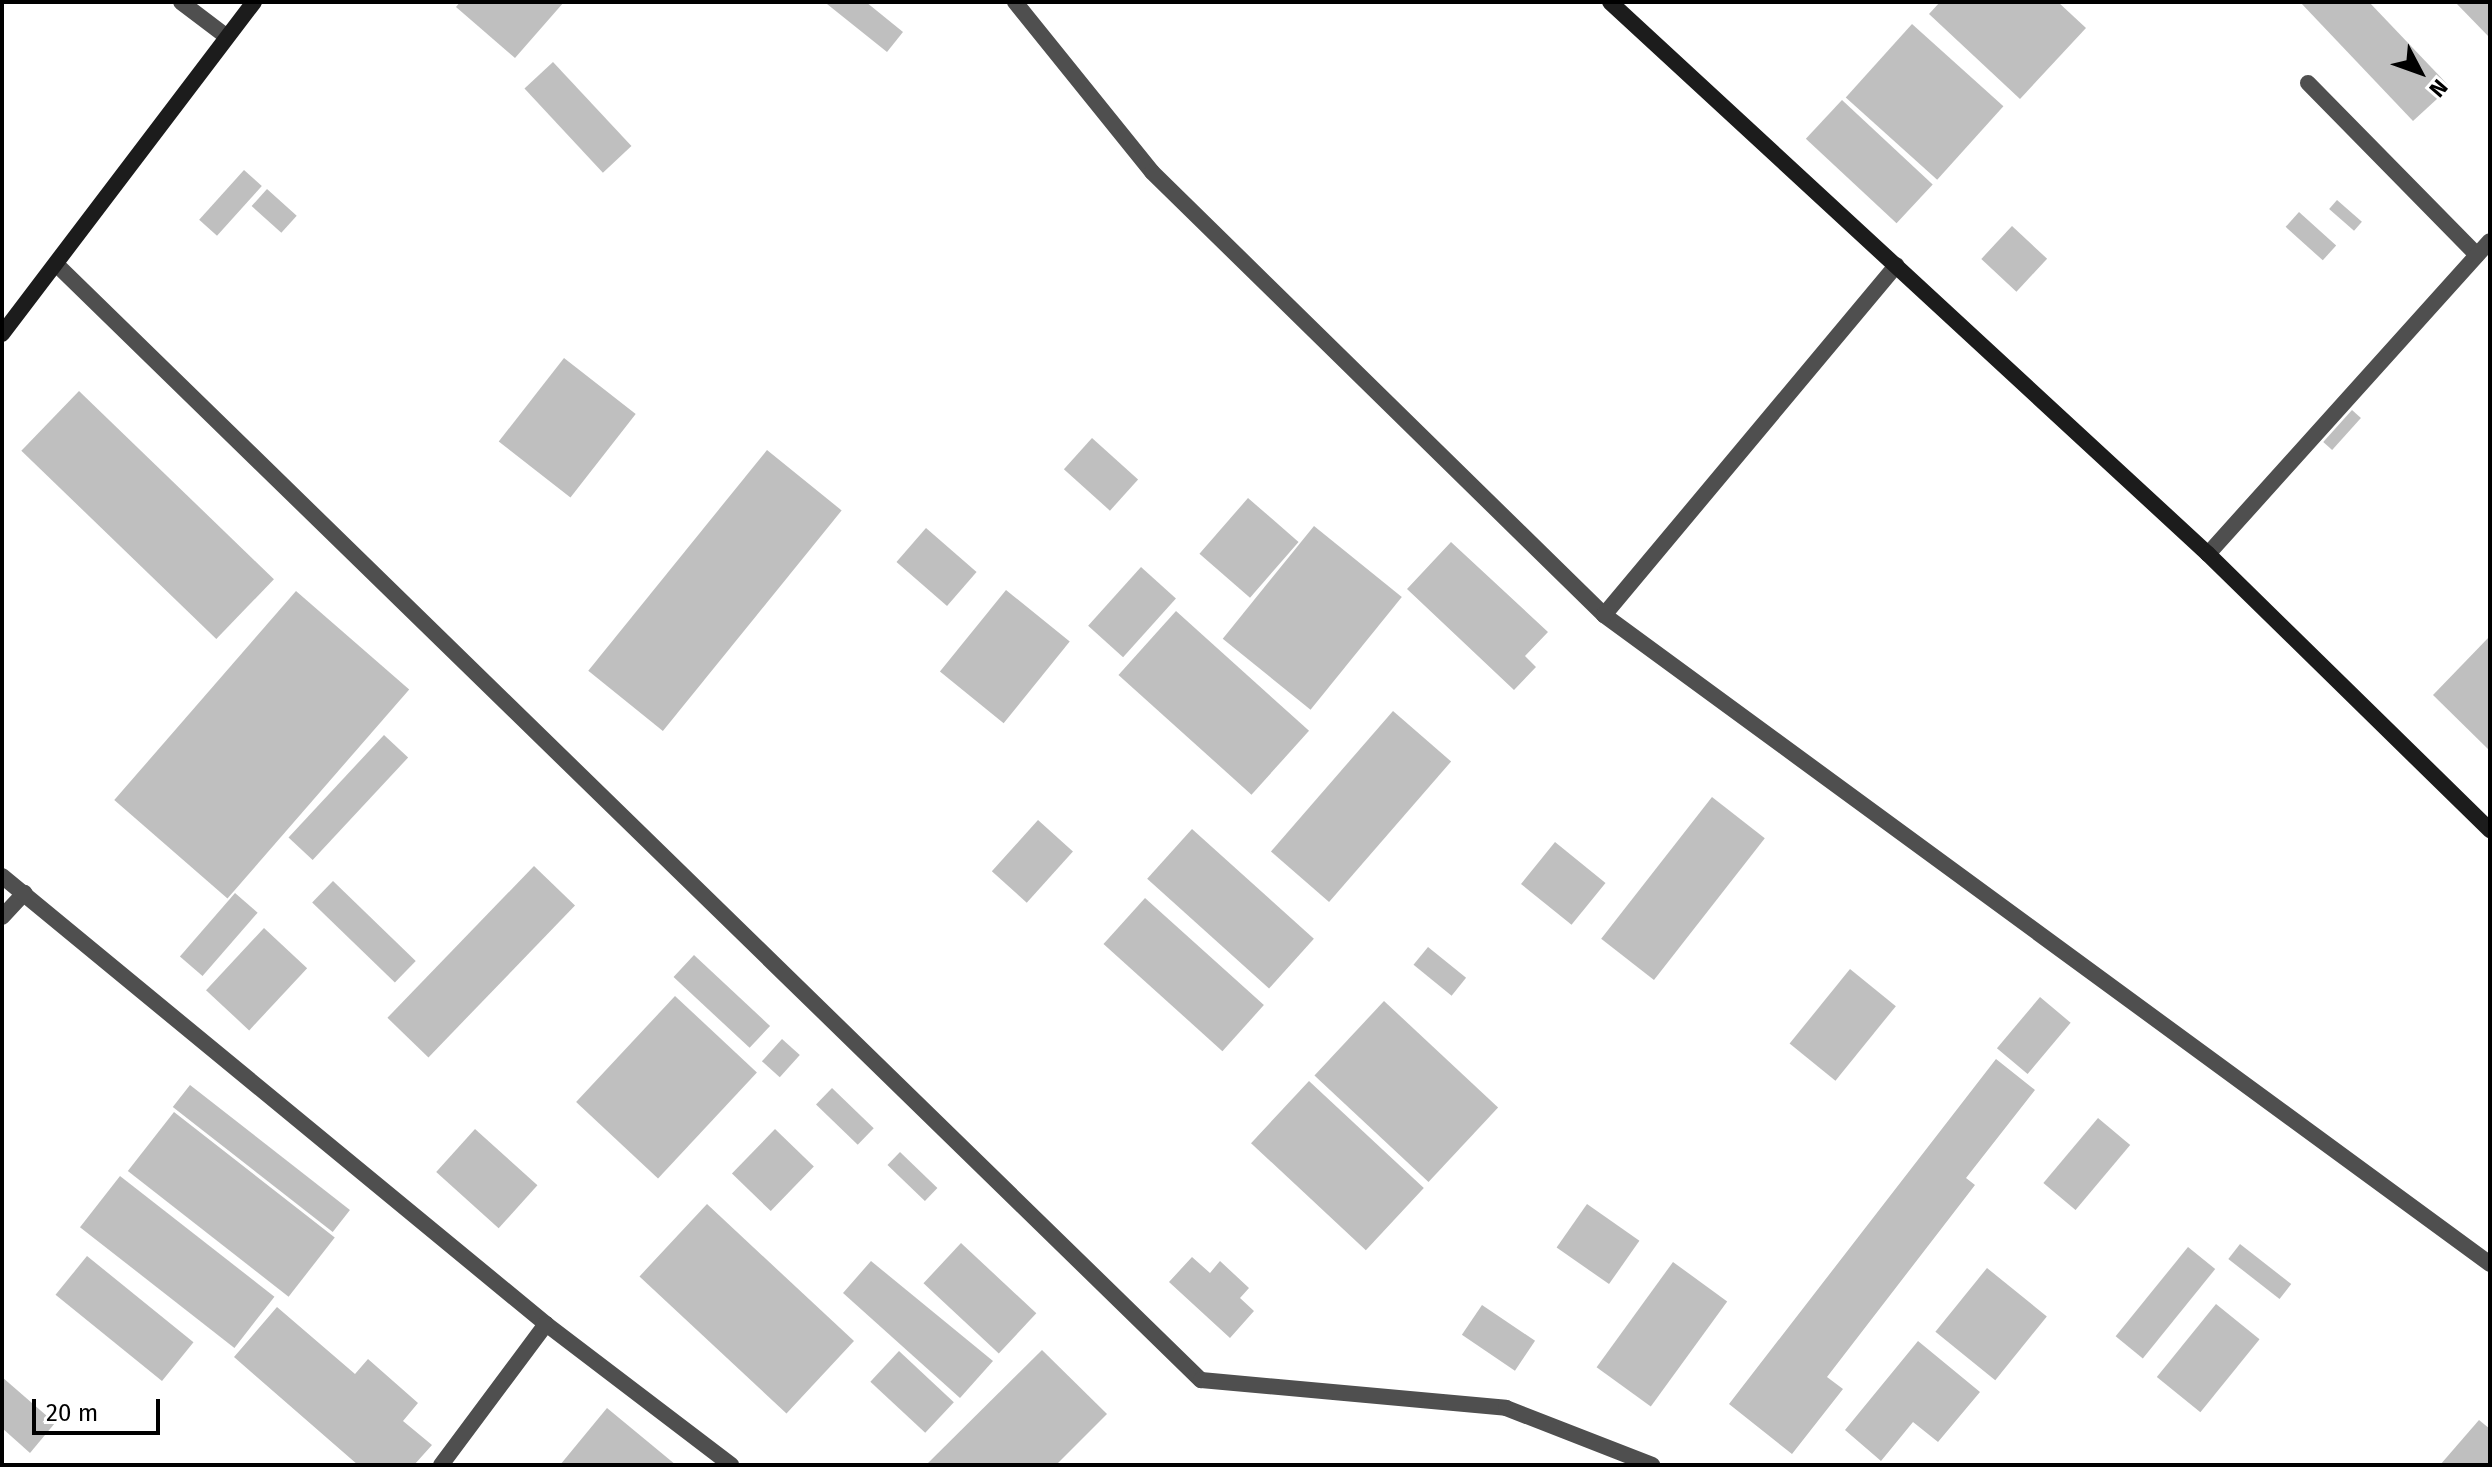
<!DOCTYPE html>
<html>
<head>
<meta charset="utf-8">
<style>
  body { margin:0 }
  #map { position:relative; width:2492px; height:1467px; overflow:hidden; background:#fff; font-family:"Fira Sans",sans-serif }
  div>[style] { position:absolute }
  [style*='--x'] { left:calc(var(--x)*1px); top:calc(var(--y)*1px); width:calc(var(--w)*1px); rotate:calc(var(--a)*1deg) }
  .building>* { inset:0; background:#bfbfbf; transform-origin:0 0 }
  .lane>* { height:16px; margin:-8px; padding:0 8px; transform-origin:8px; border-radius:8px; background:#4f4f4f }
  .street>* { height:16px; margin:-8px; padding:0 8px; transform-origin:8px; border-radius:8px; background:#4f4f4f }
  .secondary>* { height:16px; margin:-8px; padding:0 8px; transform-origin:8px; border-radius:8px; background:#1c1c1c }
  span { translate:-50% -50%; white-space:nowrap; text-align:center; line-height:1.15; -webkit-text-stroke:6px #fff; paint-order:stroke }
  .frame { position:absolute; inset:0; border:4px solid #000; pointer-events:none }
  .north { position:absolute; left:2380px; top:32px; width:80px; height:80px; -webkit-text-stroke:6px #fff; paint-order:stroke; rotate:131deg; font-size:22px; font-weight:700; line-height:32px; text-align:center; color:#000 }
  .north::after { content:''; display:block; margin:auto; width:28px; height:36px; background:#000; clip-path:polygon(50% 0,100% 100%,50% 72%,0 100%) }
  .scale { position:absolute; left:32px; top:1399px; width:128px; height:36px; box-sizing:border-box; border:4px solid #000; border-top:0; padding-left:10px; font-size:24px; line-height:28px; white-space:nowrap; color:#000; -webkit-text-stroke:6px #fff; paint-order:stroke }
</style>
</head>
<body>
<div id="map">
  <div class="building">
    <i style="clip-path:polygon(460px 2px,564px 2px,515px 58px,456px 7px)"></i>
    <i style="clip-path:polygon(866px 2px,903px 32px,887px 52px,827px 4px)"></i>
    <i style="clip-path:polygon(1940px 2px,2058px 2px,2086px 28px,2020px 99px,1929px 14px)"></i>
    <i style="clip-path:polygon(2300px 2px,2369px 2px,2450px 87px,2413px 121px)"></i>
    <i style="clip-path:polygon(2455px 2px,2490px 2px,2490px 38px)"></i>
    <i style="left:1912px;top:24px;width:123px;height:99px;rotate:42deg"></i>
    <i style="left:553px;top:62px;width:115px;height:39px;rotate:47deg"></i>
    <i style="left:1842px;top:100px;width:124px;height:53px;rotate:43deg"></i>
    <i style="left:244px;top:170px;width:24px;height:67px;rotate:42deg"></i>
    <i style="left:267px;top:189px;width:40px;height:23px;rotate:42deg"></i>
    <i style="left:2337px;top:200px;width:33px;height:12px;rotate:41deg"></i>
    <i style="left:2299px;top:212px;width:50px;height:20px;rotate:42deg"></i>
    <i style="left:2012px;top:226px;width:48px;height:45px;rotate:43deg"></i>
    <i style="left:564px;top:358px;width:91px;height:106px;rotate:38deg"></i>
    <i style="left:79px;top:391px;width:271px;height:83px;rotate:44deg"></i>
    <i style="left:2352px;top:410px;width:12px;height:43px;rotate:42deg"></i>
    <i style="left:1092px;top:438px;width:62px;height:42px;rotate:42deg"></i>
    <i style="left:767px;top:450px;width:96px;height:284px;rotate:39deg"></i>
    <i style="left:1248px;top:498px;width:67px;height:74px;rotate:41deg"></i>
    <i style="left:1314px;top:526px;width:113px;height:145px;rotate:39deg"></i>
    <i style="left:926px;top:528px;width:67px;height:45px;rotate:41deg"></i>
    <i style="clip-path:polygon(1451px 542px,1548px 632px,1525px 656px,1536px 667px,1514px 690px,1407px 589px)"></i>
    <i style="left:1141px;top:567px;width:47px;height:79px;rotate:42deg"></i>
    <i style="left:1006px;top:590px;width:82px;height:105px;rotate:39deg"></i>
    <i style="left:296px;top:591px;width:150px;height:277px;rotate:41deg"></i>
    <i style="left:1176px;top:611px;width:179px;height:86px;rotate:42deg"></i>
    <i style="clip-path:polygon(2490px 636px,2490px 751px,2433px 695px)"></i>
    <i style="left:1393px;top:711px;width:77px;height:186px;rotate:41deg"></i>
    <i style="left:384px;top:735px;width:33px;height:140px;rotate:43deg"></i>
    <i style="left:1712px;top:797px;width:67px;height:180px;rotate:38deg"></i>
    <i style="left:1038px;top:820px;width:47px;height:69px;rotate:42deg"></i>
    <i style="left:1192px;top:829px;width:164px;height:67px;rotate:42deg"></i>
    <i style="left:1555px;top:842px;width:65px;height:54px;rotate:39deg"></i>
    <i style="left:534px;top:866px;width:57px;height:211px;rotate:44deg"></i>
    <i style="left:333px;top:881px;width:115px;height:30px;rotate:44deg"></i>
    <i style="left:235px;top:893px;width:30px;height:84px;rotate:41deg"></i>
    <i style="left:1145px;top:898px;width:160px;height:62px;rotate:42deg"></i>
    <i style="left:264px;top:928px;width:59px;height:85px;rotate:43deg"></i>
    <i style="left:1428px;top:947px;width:49px;height:23px;rotate:39deg"></i>
    <i style="left:694px;top:955px;width:104px;height:30px;rotate:43deg"></i>
    <i style="left:1850px;top:969px;width:59px;height:96px;rotate:39deg"></i>
    <i style="left:675px;top:996px;width:112px;height:145px;rotate:43deg"></i>
    <i style="left:2040px;top:997px;width:40px;height:67px;rotate:40deg"></i>
    <i style="left:1384px;top:1001px;width:156px;height:102px;rotate:43deg"></i>
    <i style="left:782px;top:1039px;width:24px;height:30px;rotate:42deg"></i>
    <i style="clip-path:polygon(1996px 1059px,2035px 1090px,1966px 1178px,1975px 1185px,1827px 1377px,1843px 1389px,1792px 1454px,1729px 1404px)"></i>
    <i style="left:1309px;top:1081px;width:157px;height:85px;rotate:43deg"></i>
    <i style="left:190px;top:1085px;width:203px;height:28px;rotate:38deg"></i>
    <i style="left:832px;top:1088px;width:58px;height:23px;rotate:44deg"></i>
    <i style="left:174px;top:1112px;width:204px;height:75px;rotate:38deg"></i>
    <i style="left:2098px;top:1118px;width:42px;height:85px;rotate:40deg"></i>
    <i style="left:475px;top:1129px;width:84px;height:58px;rotate:42deg"></i>
    <i style="left:775px;top:1129px;width:54px;height:62px;rotate:44deg"></i>
    <i style="left:900px;top:1152px;width:52px;height:18px;rotate:44deg"></i>
    <i style="left:120px;top:1176px;width:196px;height:65px;rotate:38deg"></i>
    <i style="left:707px;top:1204px;width:201px;height:99px;rotate:43deg"></i>
    <i style="left:1587px;top:1204px;width:64px;height:53px;rotate:35deg"></i>
    <i style="left:961px;top:1243px;width:103px;height:55px;rotate:43deg"></i>
    <i style="left:2240px;top:1244px;width:65px;height:19px;rotate:38deg"></i>
    <i style="left:2188px;top:1247px;width:35px;height:115px;rotate:39deg"></i>
    <i style="left:87px;top:1256px;width:137px;height:50px;rotate:39deg"></i>
    <i style="clip-path:polygon(1192px 1257px,1210px 1273px,1220px 1261px,1249px 1288px,1240px 1298px,1254px 1311px,1230px 1338px,1169px 1282px)"></i>
    <i style="clip-path:polygon(871px 1261px,993px 1361px,960px 1398px,843px 1293px)"></i>
    <i style="left:1673px;top:1262px;width:67px;height:130px;rotate:36deg"></i>
    <i style="left:1987px;top:1268px;width:77px;height:82px;rotate:39deg"></i>
    <i style="left:2216px;top:1304px;width:56px;height:94px;rotate:39deg"></i>
    <i style="left:1482px;top:1305px;width:64px;height:36px;rotate:34deg"></i>
    <i style="clip-path:polygon(277px 1307px,355px 1374px,368px 1359px,418px 1403px,403px 1421px,432px 1445px,414px 1465px,358px 1465px,234px 1357px)"></i>
    <i style="clip-path:polygon(1918px 1341px,1980px 1392px,1938px 1442px,1913px 1422px,1881px 1461px,1845px 1430px)"></i>
    <i style="clip-path:polygon(1042px 1350px,1107px 1414px,1056px 1465px,926px 1465px)"></i>
    <i style="left:899px;top:1351px;width:75px;height:42px;rotate:43deg"></i>
    <i style="clip-path:polygon(2px 1377px,55px 1423px,30px 1453px,2px 1428px)"></i>
    <i style="clip-path:polygon(607px 1408px,676px 1465px,560px 1465px)"></i>
    <i style="clip-path:polygon(2479px 1420px,2490px 1429px,2490px 1465px,2440px 1465px)"></i>
  </div>
  <div class="lane">
    <i style="--x:181;--y:2;--w:56;--a:37.1"></i>
    <i style="--x:2308;--y:83;--w:241;--a:45.5"></i>
    <i style="--x:2208;--y:554;--w:421;--a:-48"></i>
    <i style="--x:2;--y:917;--w:33;--a:-47"></i>
  </div>
  <div class="street">
    <i style="--x:1015;--y:2;--w:218;--a:51.1"></i>
    <i style="--x:1152;--y:172;--w:633;--a:44.42"></i>
    <i style="--x:1604;--y:615;--w:1098;--a:36.22"></i>
    <i style="--x:56;--y:264;--w:1599;--a:44.27"></i>
    <i style="--x:1201;--y:1380;--w:306;--a:5.2"></i>
    <i style="--x:1506;--y:1408;--w:157;--a:21.3"></i>
    <i style="--x:1604;--y:615;--w:456;--a:-50.1"></i>
    <i style="--x:2;--y:876;--w:705;--a:39.47"></i>
    <i style="--x:546;--y:1324;--w:233;--a:37.3"></i>
    <i style="--x:441;--y:1465;--w:176;--a:-53.3"></i>
  </div>
  <div class="secondary">
    <i style="--x:1610;--y:2;--w:814;--a:42.71"></i>
    <i style="--x:2208;--y:554;--w:395;--a:44.4"></i>
    <i style="--x:2;--y:334;--w:417;--a:-52.8"></i>
  </div>
  <div class="frame"></div>
  <div class="north">N</div>
  <div class="scale">20 m</div>
</div>
</body>
</html>
